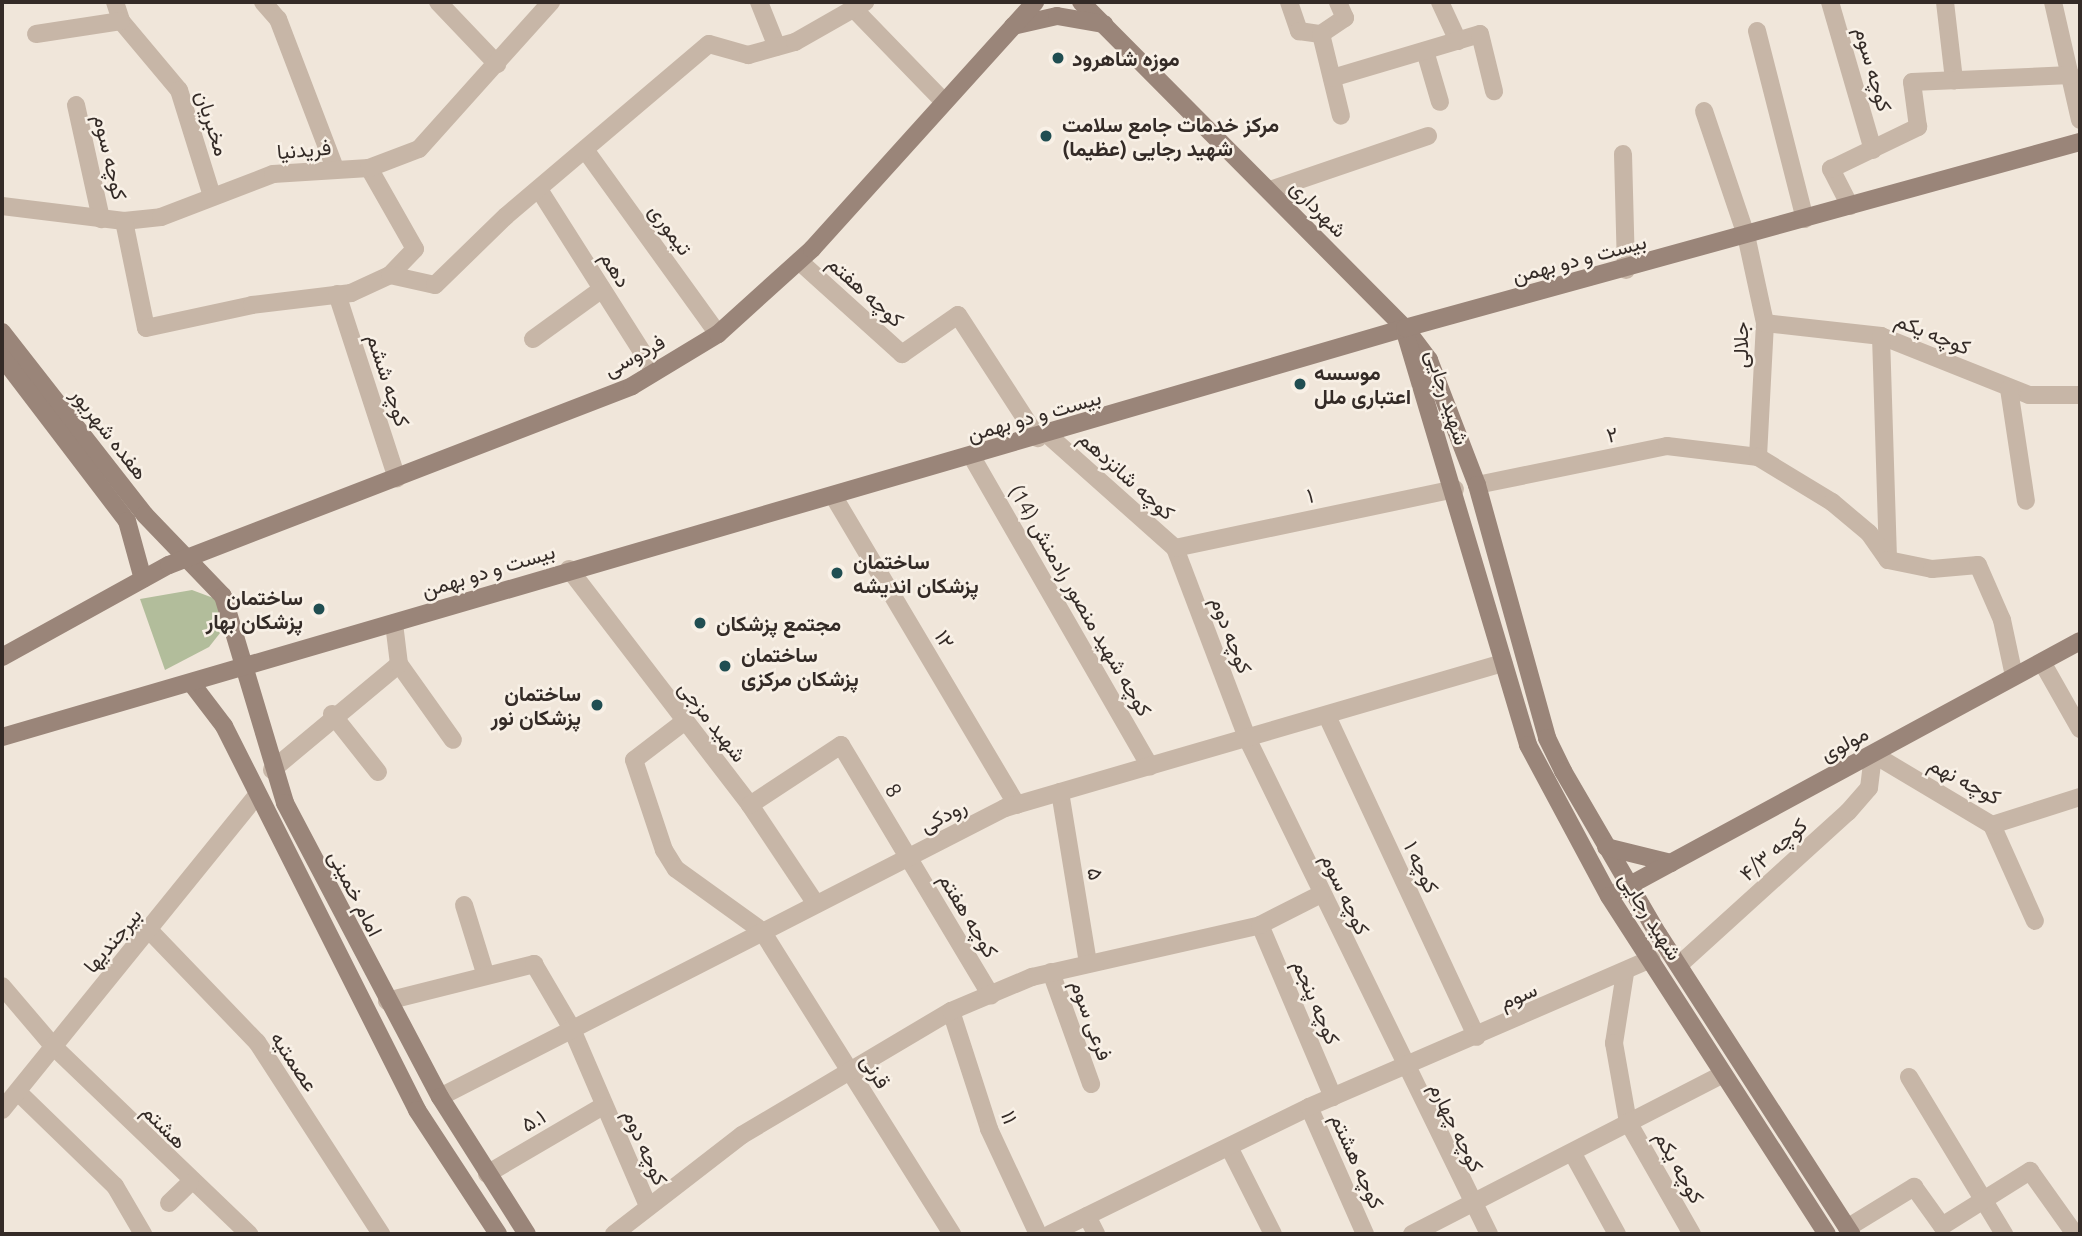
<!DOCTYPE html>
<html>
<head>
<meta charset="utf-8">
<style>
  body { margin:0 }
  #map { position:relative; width:2082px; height:1236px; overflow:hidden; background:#f0e6da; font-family:Ubuntu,Vazirmatn,sans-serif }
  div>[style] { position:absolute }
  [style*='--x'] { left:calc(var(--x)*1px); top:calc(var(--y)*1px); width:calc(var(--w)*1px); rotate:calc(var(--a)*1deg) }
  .green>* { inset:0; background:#b2bd9b }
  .street>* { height:18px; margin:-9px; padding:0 9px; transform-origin:9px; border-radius:9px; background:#c7b6a7 }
  .secondary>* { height:18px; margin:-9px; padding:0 9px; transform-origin:9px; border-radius:9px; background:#9a8579 }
  .dots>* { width:19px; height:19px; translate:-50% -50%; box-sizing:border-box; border:4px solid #f8f0e6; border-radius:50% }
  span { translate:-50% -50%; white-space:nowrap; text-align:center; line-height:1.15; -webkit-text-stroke:5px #f8f0e6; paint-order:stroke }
  .poi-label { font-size:21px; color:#342b27; font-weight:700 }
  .left { translate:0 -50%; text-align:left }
  .right { translate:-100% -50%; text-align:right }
  .street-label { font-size:21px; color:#342b27 }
  .frame { position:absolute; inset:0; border:4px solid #342b27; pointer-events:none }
</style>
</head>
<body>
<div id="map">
  <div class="green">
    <i style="clip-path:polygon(192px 590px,216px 599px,224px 628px,209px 647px,165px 670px,140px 599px)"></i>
  </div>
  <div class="street">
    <i style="--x:115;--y:2;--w:20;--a:72"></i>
    <i style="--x:121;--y:21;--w:90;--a:50"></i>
    <i style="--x:179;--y:90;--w:111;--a:72.7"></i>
    <i style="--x:263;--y:2;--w:23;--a:49"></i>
    <i style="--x:278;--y:19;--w:160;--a:69.1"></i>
    <i style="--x:438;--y:2;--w:86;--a:46.4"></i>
    <i style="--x:759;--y:2;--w:48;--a:68.2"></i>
    <i style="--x:1289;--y:2;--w:31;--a:71"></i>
    <i style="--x:1299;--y:31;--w:22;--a:8"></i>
    <i style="--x:1321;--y:34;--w:29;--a:-34"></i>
    <i style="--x:1345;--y:18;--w:17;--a:-114"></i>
    <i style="--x:1440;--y:2;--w:43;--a:65.2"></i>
    <i style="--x:1830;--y:2;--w:154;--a:73.8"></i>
    <i style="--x:1945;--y:2;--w:79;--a:83.4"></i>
    <i style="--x:2053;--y:2;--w:121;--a:77.1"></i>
    <i style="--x:853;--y:8;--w:131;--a:45.9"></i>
    <i style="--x:1757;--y:31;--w:194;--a:75.7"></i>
    <i style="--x:36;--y:34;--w:86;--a:-8.7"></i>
    <i style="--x:1321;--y:34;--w:84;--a:76.3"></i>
    <i style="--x:1425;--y:51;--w:53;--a:73.6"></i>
    <i style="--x:1332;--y:78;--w:154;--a:-16.6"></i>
    <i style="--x:1480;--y:34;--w:59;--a:76.2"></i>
    <i style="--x:76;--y:105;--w:117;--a:77.6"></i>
    <i style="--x:1704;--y:111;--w:131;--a:71.3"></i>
    <i style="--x:1746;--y:235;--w:90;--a:77.8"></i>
    <i style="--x:1765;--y:323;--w:134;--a:93"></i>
    <i style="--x:586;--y:151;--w:226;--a:54.2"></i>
    <i style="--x:1623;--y:154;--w:116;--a:88.5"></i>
    <i style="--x:369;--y:168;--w:93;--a:60.4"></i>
    <i style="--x:415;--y:249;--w:36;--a:134"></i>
    <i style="--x:1270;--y:190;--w:167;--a:-18.9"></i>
    <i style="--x:540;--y:191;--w:214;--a:57.6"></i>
    <i style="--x:2;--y:206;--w:123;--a:7"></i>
    <i style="--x:124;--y:221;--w:37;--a:-6"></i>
    <i style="--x:161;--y:217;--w:120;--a:-21"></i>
    <i style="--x:273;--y:174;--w:96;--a:-3.6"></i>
    <i style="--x:369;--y:168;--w:53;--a:-20.8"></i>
    <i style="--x:419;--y:149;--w:198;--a:-48.1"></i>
    <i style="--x:1850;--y:206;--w:42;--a:-117.2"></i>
    <i style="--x:1831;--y:169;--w:97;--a:-25.8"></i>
    <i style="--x:1918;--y:127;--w:45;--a:-97.6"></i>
    <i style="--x:1912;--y:82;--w:159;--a:-2.5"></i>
    <i style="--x:124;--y:221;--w:109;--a:78.4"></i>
    <i style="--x:146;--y:328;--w:108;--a:-12.2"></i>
    <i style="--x:252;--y:305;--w:100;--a:-6.9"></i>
    <i style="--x:351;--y:293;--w:43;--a:-24.8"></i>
    <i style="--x:390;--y:275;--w:46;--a:12.5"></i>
    <i style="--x:435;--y:285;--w:99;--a:-44.2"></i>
    <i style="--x:506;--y:216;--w:266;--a:-40.3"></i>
    <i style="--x:709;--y:44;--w:41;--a:15.8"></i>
    <i style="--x:748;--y:55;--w:49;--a:-15.5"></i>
    <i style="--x:795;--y:42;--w:81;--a:-29.7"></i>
    <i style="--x:799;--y:261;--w:139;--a:42.1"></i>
    <i style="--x:902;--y:354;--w:68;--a:-34.9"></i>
    <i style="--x:958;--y:315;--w:147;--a:57"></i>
    <i style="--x:337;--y:294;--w:194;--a:72"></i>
    <i style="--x:1765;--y:323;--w:117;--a:6.4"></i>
    <i style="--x:1881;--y:336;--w:159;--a:21.7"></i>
    <i style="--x:2029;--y:395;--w:51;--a:0"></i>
    <i style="--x:1881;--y:336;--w:224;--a:88.2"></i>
    <i style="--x:533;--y:339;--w:85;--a:-35.9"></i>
    <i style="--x:2009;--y:389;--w:113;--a:81.4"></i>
    <i style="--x:1048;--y:435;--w:170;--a:41.7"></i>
    <i style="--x:1175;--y:548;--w:203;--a:69.2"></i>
    <i style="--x:1247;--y:738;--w:552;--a:63.99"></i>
    <i style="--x:972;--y:457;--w:357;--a:60.1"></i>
    <i style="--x:1477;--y:485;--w:194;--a:-11.6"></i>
    <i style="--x:1667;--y:446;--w:92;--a:6.9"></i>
    <i style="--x:1758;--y:457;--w:87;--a:31.3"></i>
    <i style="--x:1832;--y:502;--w:48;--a:40"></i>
    <i style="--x:1869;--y:533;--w:33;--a:55"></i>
    <i style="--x:1888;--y:560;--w:45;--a:11.6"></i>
    <i style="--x:1932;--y:569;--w:46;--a:-5"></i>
    <i style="--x:1978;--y:565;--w:60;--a:66.4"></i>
    <i style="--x:2002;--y:620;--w:57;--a:77.9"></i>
    <i style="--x:834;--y:497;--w:358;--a:59.3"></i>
    <i style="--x:1175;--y:548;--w:286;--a:-11.9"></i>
    <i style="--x:569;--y:569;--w:297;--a:52.5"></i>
    <i style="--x:750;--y:805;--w:119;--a:56.3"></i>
    <i style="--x:2042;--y:662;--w:77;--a:60.4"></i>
    <i style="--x:399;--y:664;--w:93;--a:54.6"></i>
    <i style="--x:332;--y:714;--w:74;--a:51.6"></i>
    <i style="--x:1327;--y:716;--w:354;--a:65"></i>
    <i style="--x:685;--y:721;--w:64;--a:142.6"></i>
    <i style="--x:634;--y:760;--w:95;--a:71.6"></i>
    <i style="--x:664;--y:850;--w:22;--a:58"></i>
    <i style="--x:676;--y:869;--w:106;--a:35.8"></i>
    <i style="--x:762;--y:931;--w:358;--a:57.9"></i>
    <i style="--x:272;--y:770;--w:165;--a:-39.8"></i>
    <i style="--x:399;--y:664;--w:41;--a:-97"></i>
    <i style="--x:1060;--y:792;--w:173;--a:80.7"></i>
    <i style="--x:750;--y:805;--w:109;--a:-33.4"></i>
    <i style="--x:841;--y:745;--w:292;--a:59.1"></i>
    <i style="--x:1992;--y:825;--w:105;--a:65.9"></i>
    <i style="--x:464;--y:905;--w:71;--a:72.8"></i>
    <i style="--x:1260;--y:925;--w:187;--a:67"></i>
    <i style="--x:150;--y:931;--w:154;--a:46.1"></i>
    <i style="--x:257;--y:1042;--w:229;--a:57.1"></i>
    <i style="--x:1679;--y:965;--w:228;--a:-42.2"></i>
    <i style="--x:1848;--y:812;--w:32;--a:-49"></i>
    <i style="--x:1869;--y:788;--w:34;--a:-83"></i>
    <i style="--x:1873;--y:754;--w:139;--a:30.8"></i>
    <i style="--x:1992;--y:825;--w:92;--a:-17.7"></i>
    <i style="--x:1051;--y:972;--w:119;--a:70.3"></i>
    <i style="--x:1625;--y:973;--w:71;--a:98.9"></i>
    <i style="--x:1614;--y:1043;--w:80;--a:80"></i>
    <i style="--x:1628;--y:1122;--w:129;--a:60.3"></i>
    <i style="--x:2;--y:986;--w:79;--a:49.6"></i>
    <i style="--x:53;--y:1046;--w:272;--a:43.8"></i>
    <i style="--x:387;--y:1001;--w:152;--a:-14.1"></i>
    <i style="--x:534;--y:964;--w:73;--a:59.6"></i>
    <i style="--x:571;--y:1027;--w:195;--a:66.7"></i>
    <i style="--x:951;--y:1011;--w:124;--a:72.1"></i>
    <i style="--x:989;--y:1129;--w:116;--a:65"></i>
    <i style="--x:1909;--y:1077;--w:184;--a:58.8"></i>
    <i style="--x:18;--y:1092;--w:135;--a:44.1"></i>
    <i style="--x:115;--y:1186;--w:56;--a:59.7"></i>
    <i style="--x:440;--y:1097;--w:635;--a:-27.09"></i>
    <i style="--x:1005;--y:808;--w:519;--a:-16.23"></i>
    <i style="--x:1309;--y:1107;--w:139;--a:66.2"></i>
    <i style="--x:2;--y:1110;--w:402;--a:-51"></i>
    <i style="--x:1229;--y:1147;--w:97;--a:63.2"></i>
    <i style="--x:1573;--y:1154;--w:91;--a:61.2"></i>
    <i style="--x:487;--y:1174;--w:134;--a:-30.4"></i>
    <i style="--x:169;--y:1203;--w:29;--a:-44"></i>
    <i style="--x:1087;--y:1216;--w:20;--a:63"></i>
    <i style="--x:1847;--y:1228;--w:79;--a:-31.5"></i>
    <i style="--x:1914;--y:1187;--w:48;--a:54.3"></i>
    <i style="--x:1942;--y:1226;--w:104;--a:-32"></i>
    <i style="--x:2030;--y:1171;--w:77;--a:54.5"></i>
    <i style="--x:614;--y:1234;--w:162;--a:-37.7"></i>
    <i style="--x:742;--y:1135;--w:243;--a:-30.7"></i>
    <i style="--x:951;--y:1011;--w:88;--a:-22.8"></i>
    <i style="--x:1032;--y:977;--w:234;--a:-12.8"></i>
    <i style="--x:1260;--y:925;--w:68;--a:-26.9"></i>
    <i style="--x:1050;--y:1234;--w:288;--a:-26.1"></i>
    <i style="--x:1309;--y:1107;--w:373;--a:-23.4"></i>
    <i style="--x:1412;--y:1234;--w:350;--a:-27.2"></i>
  </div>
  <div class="secondary">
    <i style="--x:1081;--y:2;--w:460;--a:45.2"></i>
    <i style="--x:1405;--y:328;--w:40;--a:53"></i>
    <i style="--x:1429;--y:360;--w:134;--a:69"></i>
    <i style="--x:1477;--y:485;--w:263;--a:74.5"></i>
    <i style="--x:1547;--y:738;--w:37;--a:64"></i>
    <i style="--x:1563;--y:771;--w:189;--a:59.8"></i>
    <i style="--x:1658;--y:934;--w:357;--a:57.2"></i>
    <i style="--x:1013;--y:26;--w:45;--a:-12.8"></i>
    <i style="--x:1057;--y:16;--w:48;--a:9.7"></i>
    <i style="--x:2;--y:332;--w:232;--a:52"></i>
    <i style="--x:145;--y:515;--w:112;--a:46.1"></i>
    <i style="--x:223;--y:596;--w:216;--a:73.3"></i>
    <i style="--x:285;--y:803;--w:332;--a:62.2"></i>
    <i style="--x:440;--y:1097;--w:162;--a:57.6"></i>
    <i style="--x:1405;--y:332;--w:431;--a:73.4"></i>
    <i style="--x:1528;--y:745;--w:171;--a:61.8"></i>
    <i style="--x:1609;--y:896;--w:402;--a:57.2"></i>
    <i style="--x:2;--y:357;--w:206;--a:52.7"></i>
    <i style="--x:127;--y:521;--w:60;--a:74.6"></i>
    <i style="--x:2;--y:657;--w:191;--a:-28.9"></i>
    <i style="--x:169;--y:565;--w:496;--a:-21.1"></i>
    <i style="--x:632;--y:386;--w:100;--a:-31.2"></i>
    <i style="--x:718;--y:334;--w:127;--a:-42.1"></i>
    <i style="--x:812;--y:249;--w:333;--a:-47.9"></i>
    <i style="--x:192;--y:684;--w:53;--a:52.7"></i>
    <i style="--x:224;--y:726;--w:430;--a:63.3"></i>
    <i style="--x:417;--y:1110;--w:148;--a:56.8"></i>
    <i style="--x:2;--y:737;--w:1461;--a:-16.25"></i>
    <i style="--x:1405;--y:328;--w:700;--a:-15.41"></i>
    <i style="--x:1606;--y:847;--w:67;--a:13.8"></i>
    <i style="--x:1619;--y:891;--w:524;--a:-28.47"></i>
  </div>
  <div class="dots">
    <i style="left:1058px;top:58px;background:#204e52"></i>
    <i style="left:1046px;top:136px;background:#204e52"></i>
    <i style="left:1300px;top:384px;background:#204e52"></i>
    <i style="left:837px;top:573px;background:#204e52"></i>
    <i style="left:319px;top:609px;background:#204e52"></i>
    <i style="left:700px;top:623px;background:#204e52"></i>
    <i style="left:725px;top:666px;background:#204e52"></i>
    <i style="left:597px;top:705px;background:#204e52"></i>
  </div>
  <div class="poi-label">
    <span class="left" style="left:1072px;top:58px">موزه شاهرود</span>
    <span class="left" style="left:1062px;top:136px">مرکز خدمات جامع سلامت<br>شهید رجایی (عظیما)</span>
    <span class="left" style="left:1314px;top:384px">موسسه<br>اعتباری ملل</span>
    <span class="left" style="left:853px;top:573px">ساختمان<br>پزشکان اندیشه</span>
    <span class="right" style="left:303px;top:609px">ساختمان<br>پزشکان بهار</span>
    <span class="left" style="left:716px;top:623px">مجتمع پزشکان</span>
    <span class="left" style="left:741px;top:666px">ساختمان<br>پزشکان مرکزی</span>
    <span class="right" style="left:581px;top:705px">ساختمان<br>پزشکان نور</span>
  </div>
  <div class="street-label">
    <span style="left:1874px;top:69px;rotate:74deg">کوچه سوم</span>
    <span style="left:213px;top:123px;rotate:72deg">مخبریان</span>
    <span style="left:304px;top:149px;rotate:-5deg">فریدنیا</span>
    <span style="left:111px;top:157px;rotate:77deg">کوچه سوم</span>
    <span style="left:1319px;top:208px;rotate:46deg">شهرداری</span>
    <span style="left:671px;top:229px;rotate:54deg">تیموری</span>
    <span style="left:1579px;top:258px;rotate:-15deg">بیست و دو بهمن</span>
    <span style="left:616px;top:269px;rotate:58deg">دهم</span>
    <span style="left:866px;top:291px;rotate:42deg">کوچه هفتم</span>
    <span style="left:1933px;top:333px;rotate:22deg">کوچه یکم</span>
    <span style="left:1740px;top:345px;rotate:-90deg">جلالی</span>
    <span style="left:634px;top:355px;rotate:-28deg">فردوسی</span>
    <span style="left:389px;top:380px;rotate:72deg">کوچه ششم</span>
    <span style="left:1448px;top:397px;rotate:72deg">شهید رجایی</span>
    <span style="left:1034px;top:415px;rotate:-16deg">بیست و دو بهمن</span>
    <span style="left:110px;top:433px;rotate:52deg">هفده شهریور</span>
    <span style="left:1612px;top:434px;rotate:-12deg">۲</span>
    <span style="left:1127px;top:475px;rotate:42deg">کوچه شانزدهم</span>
    <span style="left:1310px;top:495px;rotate:-11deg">۱</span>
    <span style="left:488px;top:570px;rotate:-17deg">بیست و دو بهمن</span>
    <span style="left:1081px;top:600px;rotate:60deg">کوچه شهید منصور رادمنش (14)</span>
    <span style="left:1232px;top:635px;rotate:69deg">کوچه دوم</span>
    <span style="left:945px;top:639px;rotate:59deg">۱۲</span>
    <span style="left:713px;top:721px;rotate:52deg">شهید مزجی</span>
    <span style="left:1844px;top:743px;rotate:-28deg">مولوی</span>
    <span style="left:1965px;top:780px;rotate:28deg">کوچه نهم</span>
    <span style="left:894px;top:790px;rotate:59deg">8</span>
    <span style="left:943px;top:815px;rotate:-27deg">رودکی</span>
    <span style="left:1773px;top:849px;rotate:-42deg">کوچه ۴/۳</span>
    <span style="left:1422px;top:867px;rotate:65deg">۱ کوچه</span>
    <span style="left:1096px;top:874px;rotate:81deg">۵</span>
    <span style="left:356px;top:893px;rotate:63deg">امام خمینی</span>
    <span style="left:1346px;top:894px;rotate:65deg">کوچه سوم</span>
    <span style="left:969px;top:915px;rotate:59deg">کوچه هفتم</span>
    <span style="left:1651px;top:916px;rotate:58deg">شهید رجایی</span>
    <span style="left:112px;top:940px;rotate:-50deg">بیرجندیها</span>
    <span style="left:1518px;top:995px;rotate:-23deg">سوم</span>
    <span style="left:1317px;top:1002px;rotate:67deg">کوچه پنجم</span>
    <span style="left:1092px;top:1020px;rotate:70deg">فرعی سوم</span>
    <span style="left:295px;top:1061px;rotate:56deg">عصمتیه</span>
    <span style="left:876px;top:1071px;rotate:58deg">قرنی</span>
    <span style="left:1010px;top:1117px;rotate:70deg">۱۱</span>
    <span style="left:533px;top:1120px;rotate:-30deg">۵.۱</span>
    <span style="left:165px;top:1126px;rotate:45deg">هشتم</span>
    <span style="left:1457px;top:1127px;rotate:64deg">کوچه چهارم</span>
    <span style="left:646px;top:1147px;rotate:66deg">کوچه دوم</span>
    <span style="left:1358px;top:1161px;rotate:66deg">کوچه هشتم</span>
    <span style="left:1680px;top:1167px;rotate:61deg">کوچه یکم</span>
  </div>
  <div class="frame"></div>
</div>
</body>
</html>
